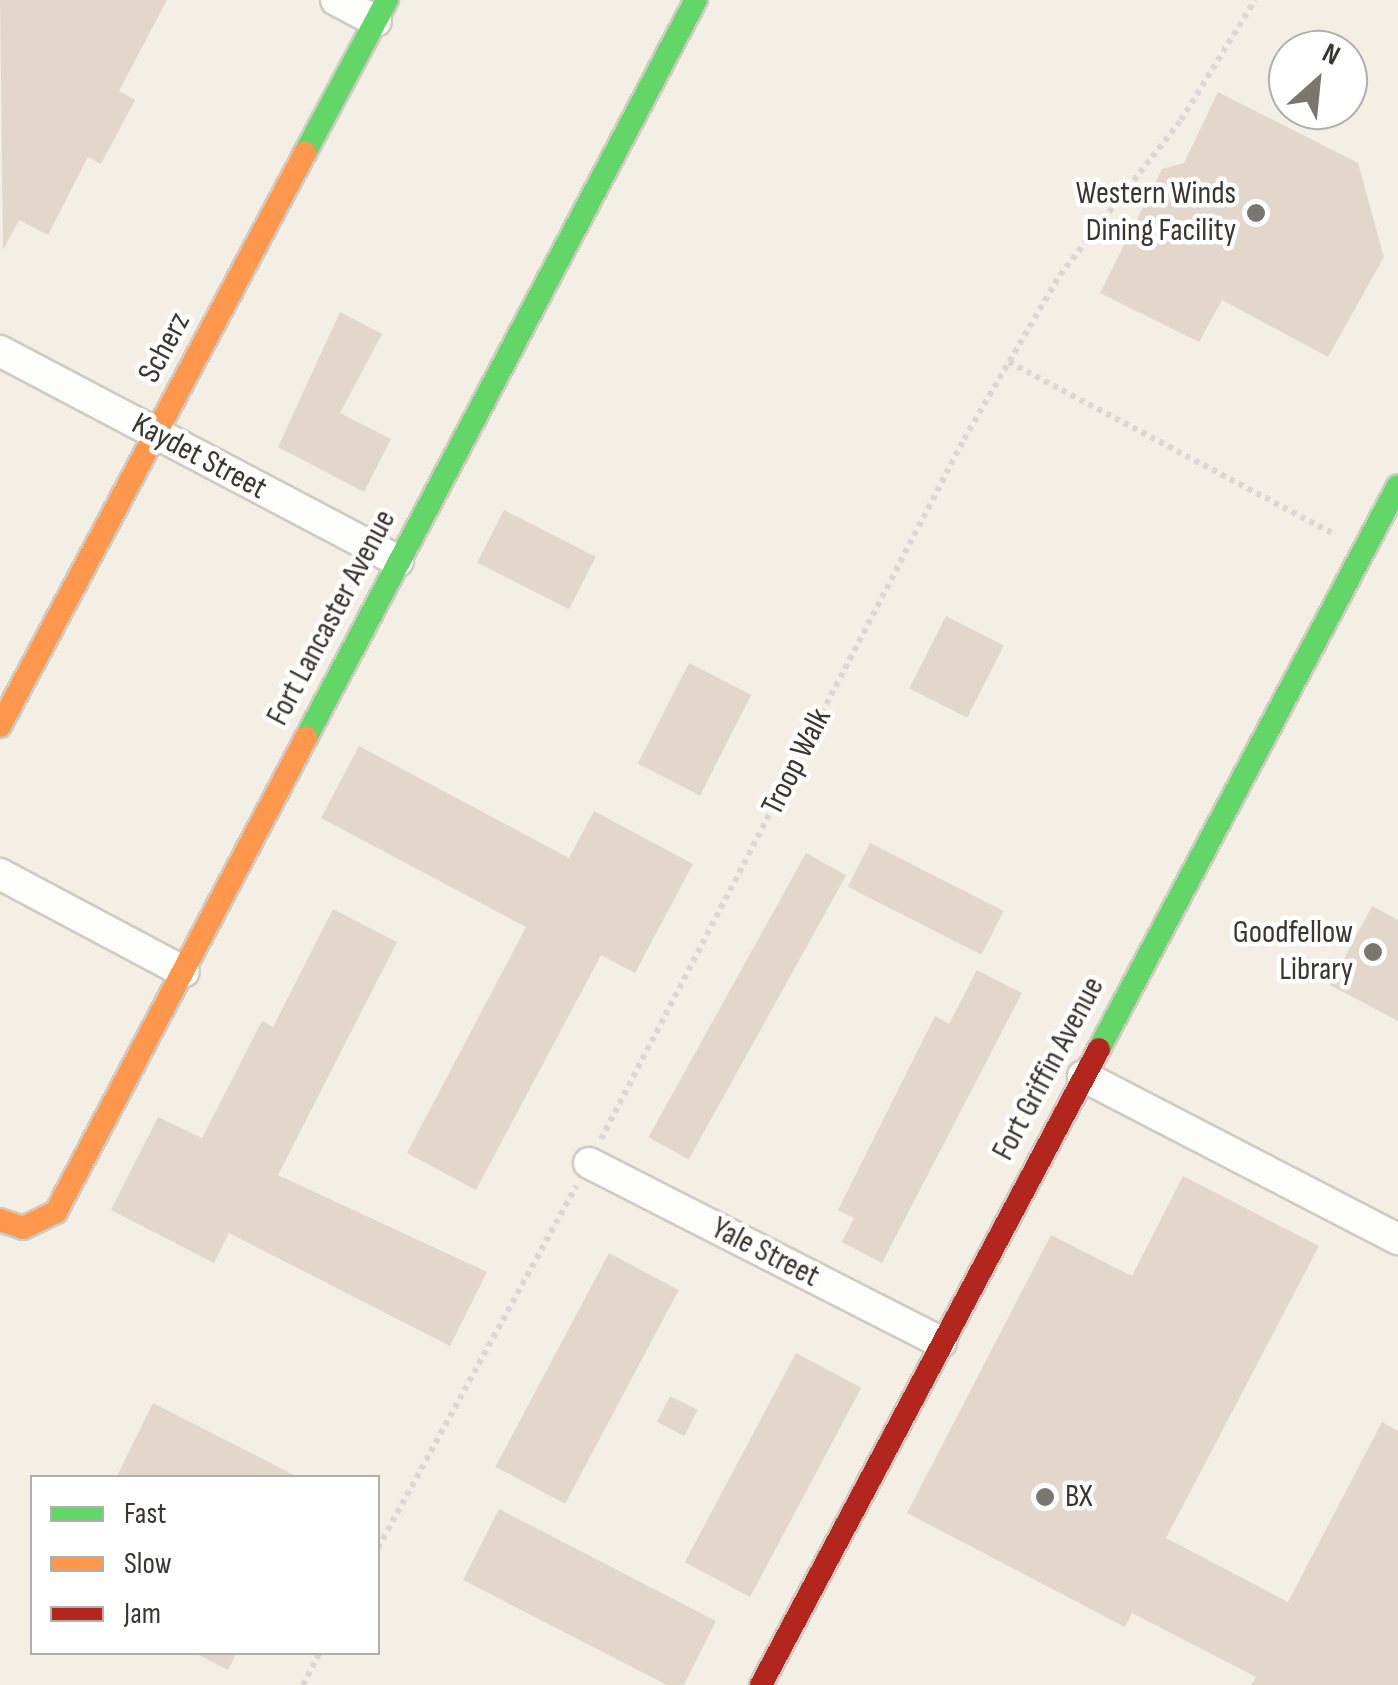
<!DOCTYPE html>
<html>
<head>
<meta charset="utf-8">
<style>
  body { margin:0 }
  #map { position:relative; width:1398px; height:1685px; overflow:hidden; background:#f4efe5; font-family:"Sofia Sans Condensed",sans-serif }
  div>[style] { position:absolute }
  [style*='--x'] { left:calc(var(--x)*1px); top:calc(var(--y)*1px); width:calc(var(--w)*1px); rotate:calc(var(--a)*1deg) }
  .building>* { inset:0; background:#e3d7cc; transform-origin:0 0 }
  .path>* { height:6px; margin-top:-3px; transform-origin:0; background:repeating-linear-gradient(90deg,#d9d8d5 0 5px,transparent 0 10px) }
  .roads { filter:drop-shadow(2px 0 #cfcbc3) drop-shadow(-2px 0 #cfcbc3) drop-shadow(0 2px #cfcbc3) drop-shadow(0 -2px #cfcbc3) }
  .street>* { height:30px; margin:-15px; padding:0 15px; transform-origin:15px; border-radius:15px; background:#fdfdfb }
  .fast>* { height:22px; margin:-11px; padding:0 11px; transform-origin:11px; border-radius:11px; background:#63d668 }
  .slow>* { height:22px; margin:-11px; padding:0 11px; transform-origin:11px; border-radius:11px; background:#ff974d }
  .jam>* { height:22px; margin:-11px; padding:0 11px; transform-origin:11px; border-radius:11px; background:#b3261e }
  .dots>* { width:28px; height:28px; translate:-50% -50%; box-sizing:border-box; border:5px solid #fff; border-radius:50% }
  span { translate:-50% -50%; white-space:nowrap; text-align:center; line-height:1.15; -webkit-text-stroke:9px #fff; paint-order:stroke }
  .poi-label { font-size:32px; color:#39362f }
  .right { translate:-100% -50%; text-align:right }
  .left { translate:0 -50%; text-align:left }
  .street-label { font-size:32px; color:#39362f }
  .legend { position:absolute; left:30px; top:1475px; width:350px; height:180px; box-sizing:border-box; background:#fff; border:2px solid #b0afac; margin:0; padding:12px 18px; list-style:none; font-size:30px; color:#39362f }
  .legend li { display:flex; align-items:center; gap:20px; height:50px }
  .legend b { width:50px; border:2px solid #b0afac }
  .north { position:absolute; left:1268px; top:30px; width:100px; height:100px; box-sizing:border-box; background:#fff; border:2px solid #b0afac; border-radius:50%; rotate:27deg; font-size:28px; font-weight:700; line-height:40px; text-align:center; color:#39362f }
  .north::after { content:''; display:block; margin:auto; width:35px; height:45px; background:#7a776f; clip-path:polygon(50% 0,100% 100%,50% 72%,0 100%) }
</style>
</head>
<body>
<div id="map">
  <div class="building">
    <i style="clip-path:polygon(0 0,167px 0,119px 91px,135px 100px,101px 164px,88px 157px,48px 235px,19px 220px,3px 250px)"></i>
    <i style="clip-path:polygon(1218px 92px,1358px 163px,1384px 257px,1328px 357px,1222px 300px,1199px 342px,1100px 293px,1162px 169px,1184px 163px)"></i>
    <i style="clip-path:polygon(340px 312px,382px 334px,340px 413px,391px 439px,364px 492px,278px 447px)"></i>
    <i style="left:504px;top:510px;width:103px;height:59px;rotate:27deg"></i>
    <i style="left:946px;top:616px;width:65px;height:81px;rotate:27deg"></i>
    <i style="left:689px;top:663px;width:70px;height:113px;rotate:27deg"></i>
    <i style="clip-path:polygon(359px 746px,569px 858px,594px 811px,693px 864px,635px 973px,601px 955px,476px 1190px,407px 1153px,526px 927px,321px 818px)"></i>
    <i style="left:870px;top:843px;width:150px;height:49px;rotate:27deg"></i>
    <i style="left:806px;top:853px;width:46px;height:325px;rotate:29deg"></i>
    <i style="clip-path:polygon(1372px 906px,1398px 920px,1398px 1021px,1330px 985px)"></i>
    <i style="clip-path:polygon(333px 909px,397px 942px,278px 1175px,487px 1272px,450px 1346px,229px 1233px,214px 1263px,111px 1210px,158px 1117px,202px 1138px,262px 1021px,273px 1027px)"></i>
    <i style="clip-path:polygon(977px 970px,1022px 993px,882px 1263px,842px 1242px,854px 1218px,838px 1210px,935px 1016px,949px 1024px)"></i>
    <i style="clip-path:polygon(1183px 1176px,1319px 1246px,1166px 1538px,1288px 1602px,1382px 1422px,1398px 1431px,1398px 1685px,1251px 1685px,1256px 1677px,1132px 1613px,1125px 1627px,907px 1513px,1051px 1235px,1132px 1276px)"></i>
    <i style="left:609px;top:1253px;width:79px;height:242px;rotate:28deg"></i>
    <i style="left:796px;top:1353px;width:74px;height:237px;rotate:28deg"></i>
    <i style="left:670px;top:1396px;width:31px;height:29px;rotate:27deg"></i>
    <i style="clip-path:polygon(153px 1403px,300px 1478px,116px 1478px)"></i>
    <i style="clip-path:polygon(499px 1509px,716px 1621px,684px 1685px,667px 1685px,463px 1580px)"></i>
    <i style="clip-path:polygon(193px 1652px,237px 1652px,228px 1670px)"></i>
  </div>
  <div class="path">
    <i style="--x:1009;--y:362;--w:365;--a:27.9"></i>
    <i style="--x:601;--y:1139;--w:789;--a:-62.59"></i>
    <i style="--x:964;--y:439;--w:190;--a:-59.7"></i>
    <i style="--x:1060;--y:275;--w:197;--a:-52"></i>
    <i style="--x:1181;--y:120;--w:141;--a:-58.3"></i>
    <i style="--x:378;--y:1548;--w:413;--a:-61.3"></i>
    <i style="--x:303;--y:1685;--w:37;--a:-63"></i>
  </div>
  <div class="roads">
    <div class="street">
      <i style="--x:336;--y:0;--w:45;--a:27.7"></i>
      <i style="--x:0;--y:351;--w:450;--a:27.8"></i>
      <i style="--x:0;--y:874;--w:208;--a:28"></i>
      <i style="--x:1083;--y:1076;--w:355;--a:27.4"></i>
      <i style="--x:589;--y:1163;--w:395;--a:27"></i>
    </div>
    <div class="fast">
      <i style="--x:305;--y:153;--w:174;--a:-61.8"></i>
      <i style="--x:306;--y:738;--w:835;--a:-62.15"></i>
      <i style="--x:1099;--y:1049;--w:637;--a:-62.03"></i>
    </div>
    <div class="slow">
      <i style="--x:0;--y:726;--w:649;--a:-61.97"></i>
      <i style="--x:0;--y:1220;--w:24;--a:19"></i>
      <i style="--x:23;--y:1228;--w:37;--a:-26"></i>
      <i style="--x:56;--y:1212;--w:536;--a:-62.19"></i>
    </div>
    <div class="jam">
      <i style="--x:761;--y:1685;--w:720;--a:-62.01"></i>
    </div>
  </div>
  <div class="dots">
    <i style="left:1256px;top:213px;background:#7a776f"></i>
    <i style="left:1373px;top:952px;background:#7a776f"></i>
    <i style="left:1045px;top:1497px;background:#7a776f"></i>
  </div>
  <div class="poi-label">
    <span class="right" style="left:1236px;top:213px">Western Winds<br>Dining Facility</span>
    <span class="right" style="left:1353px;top:952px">Goodfellow<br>Library</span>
    <span class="left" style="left:1065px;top:1497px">BX</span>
  </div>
  <div class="street-label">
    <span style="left:165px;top:348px;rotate:-62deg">Scherz</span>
    <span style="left:199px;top:457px;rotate:28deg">Kaydet Street</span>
    <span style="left:332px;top:618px;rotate:-62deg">Fort Lancaster Avenue</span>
    <span style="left:797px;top:762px;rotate:-63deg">Troop Walk</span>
    <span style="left:1049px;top:1069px;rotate:-62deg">Fort Griffin Avenue</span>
    <span style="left:765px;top:1253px;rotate:27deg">Yale Street</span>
  </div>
  <ul class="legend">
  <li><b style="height:12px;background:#63d668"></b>Fast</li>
  <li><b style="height:12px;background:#ff974d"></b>Slow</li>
  <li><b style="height:12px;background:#b3261e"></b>Jam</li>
  </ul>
  <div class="north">N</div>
</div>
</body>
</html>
